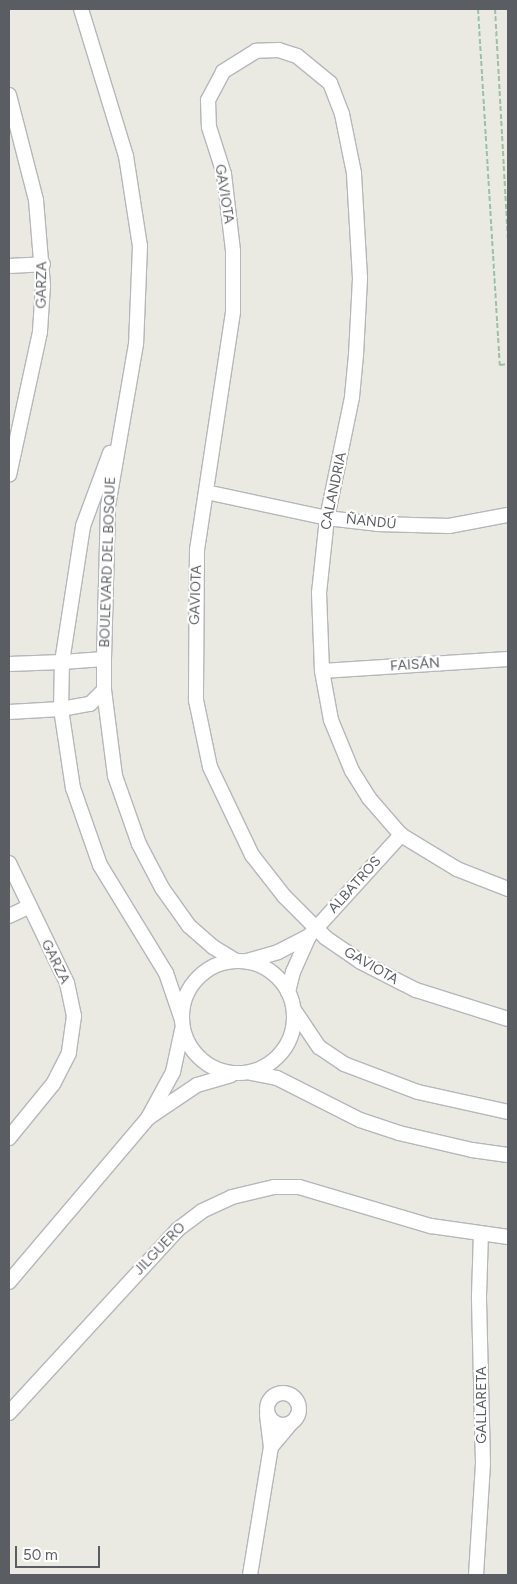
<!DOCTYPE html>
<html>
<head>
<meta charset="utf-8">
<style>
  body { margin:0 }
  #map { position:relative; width:517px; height:1584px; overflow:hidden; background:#ebeae2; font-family:Figtree,sans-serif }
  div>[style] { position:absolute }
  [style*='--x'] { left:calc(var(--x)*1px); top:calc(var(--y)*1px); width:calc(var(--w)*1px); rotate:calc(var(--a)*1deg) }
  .path>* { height:2px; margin-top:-1px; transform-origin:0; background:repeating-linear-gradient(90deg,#9bc0a8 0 5px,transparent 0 7.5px) }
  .roads { filter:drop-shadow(1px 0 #b4b7bb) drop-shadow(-1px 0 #b4b7bb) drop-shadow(0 1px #b4b7bb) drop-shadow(0 -1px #b4b7bb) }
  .minor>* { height:14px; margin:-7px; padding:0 7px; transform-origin:7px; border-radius:7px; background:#fff }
  .minor>.ring { margin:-7px; padding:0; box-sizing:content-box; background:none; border:14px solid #fff; border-radius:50% }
  span { translate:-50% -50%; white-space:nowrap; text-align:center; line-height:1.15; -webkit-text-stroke:4px #fff; paint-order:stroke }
  .street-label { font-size:14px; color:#5a5d61 }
  .frame { position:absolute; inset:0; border:10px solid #5a5d61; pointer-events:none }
  .scale { position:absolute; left:15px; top:1546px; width:85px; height:22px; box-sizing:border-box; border:2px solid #5a5d61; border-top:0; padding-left:6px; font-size:15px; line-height:18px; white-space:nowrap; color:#5a5d61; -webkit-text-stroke:4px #fff; paint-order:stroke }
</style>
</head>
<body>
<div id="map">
  <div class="path">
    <i style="--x:478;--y:9;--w:357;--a:86.5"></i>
    <i style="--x:500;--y:365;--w:8;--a:-7"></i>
    <i style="--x:495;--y:9;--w:229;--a:86.8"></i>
  </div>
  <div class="roads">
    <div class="minor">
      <i style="--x:81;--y:9;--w:154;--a:73"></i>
      <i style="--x:126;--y:156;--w:91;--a:81.2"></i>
      <i style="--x:140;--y:246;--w:98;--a:92.3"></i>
      <i style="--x:136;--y:344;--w:164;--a:99.8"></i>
      <i style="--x:108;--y:506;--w:153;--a:91.5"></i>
      <i style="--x:9;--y:95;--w:108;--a:75.6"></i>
      <i style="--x:36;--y:200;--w:85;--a:85.3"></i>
      <i style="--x:43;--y:285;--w:47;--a:93.7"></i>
      <i style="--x:40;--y:332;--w:146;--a:102.2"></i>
      <i style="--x:9;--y:266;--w:34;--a:-3"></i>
      <i style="--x:206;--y:492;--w:124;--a:12.1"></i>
      <i style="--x:327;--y:518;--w:50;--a:6.8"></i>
      <i style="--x:377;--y:524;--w:72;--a:1.6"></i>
      <i style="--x:449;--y:526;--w:60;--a:-10.6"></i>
      <i style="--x:9;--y:664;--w:53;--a:-2.2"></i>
      <i style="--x:62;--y:662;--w:138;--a:-81.2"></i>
      <i style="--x:83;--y:526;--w:78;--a:-69.7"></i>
      <i style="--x:322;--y:671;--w:186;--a:-3.7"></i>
      <i style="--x:104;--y:690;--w:87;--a:82.7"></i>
      <i style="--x:115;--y:776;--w:72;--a:70.6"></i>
      <i style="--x:139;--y:844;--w:50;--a:62.4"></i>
      <i style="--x:162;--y:888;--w:47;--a:54.6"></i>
      <i style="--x:189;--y:926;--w:32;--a:41"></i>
      <i style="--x:213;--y:947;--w:27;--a:31"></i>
      <i style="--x:9;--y:712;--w:52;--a:-3.3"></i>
      <i style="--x:61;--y:709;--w:29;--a:-10"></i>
      <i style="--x:90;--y:704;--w:20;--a:-45"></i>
      <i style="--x:104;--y:690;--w:31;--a:-90"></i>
      <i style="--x:104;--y:659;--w:42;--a:175.9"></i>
      <i style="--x:62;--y:662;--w:47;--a:91.2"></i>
      <i style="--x:61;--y:709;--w:80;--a:81.4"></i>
      <i style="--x:73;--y:788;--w:82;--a:70.7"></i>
      <i style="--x:100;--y:865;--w:127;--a:58.6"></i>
      <i style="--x:166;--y:973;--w:50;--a:71.2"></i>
      <i style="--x:9;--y:863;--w:133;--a:64.2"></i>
      <i style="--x:67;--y:983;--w:34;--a:78"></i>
      <i style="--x:74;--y:1016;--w:37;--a:98"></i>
      <i style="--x:69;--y:1053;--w:35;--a:117"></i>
      <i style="--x:53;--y:1084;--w:70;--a:129.2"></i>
      <i style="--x:508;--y:889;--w:55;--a:-158.6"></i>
      <i style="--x:457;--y:869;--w:66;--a:-148.7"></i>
      <i style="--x:401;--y:835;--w:49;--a:-130.9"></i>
      <i style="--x:369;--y:798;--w:32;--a:-122"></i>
      <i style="--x:352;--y:771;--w:55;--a:-112.4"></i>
      <i style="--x:331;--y:720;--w:50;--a:-100.4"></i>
      <i style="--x:322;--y:671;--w:78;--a:-92.2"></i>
      <i style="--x:319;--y:593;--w:75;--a:-83.9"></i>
      <i style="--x:327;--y:518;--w:124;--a:-78.3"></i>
      <i style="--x:352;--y:397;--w:42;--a:-84.6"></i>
      <i style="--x:356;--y:355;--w:77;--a:-87"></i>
      <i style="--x:360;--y:278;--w:105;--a:-93.3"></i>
      <i style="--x:354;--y:173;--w:60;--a:-101.5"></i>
      <i style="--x:342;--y:114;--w:33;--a:-111"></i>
      <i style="--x:330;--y:83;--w:43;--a:-140.7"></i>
      <i style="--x:297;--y:56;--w:19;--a:-162"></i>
      <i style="--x:279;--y:50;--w:23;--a:178"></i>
      <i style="--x:256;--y:51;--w:39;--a:148"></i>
      <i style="--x:223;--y:72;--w:32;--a:118"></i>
      <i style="--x:208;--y:100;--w:27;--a:88"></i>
      <i style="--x:209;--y:127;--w:49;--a:72.3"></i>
      <i style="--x:224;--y:174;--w:78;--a:83.3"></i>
      <i style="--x:233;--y:251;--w:61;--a:90"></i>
      <i style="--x:233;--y:312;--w:240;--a:98.6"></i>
      <i style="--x:197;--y:549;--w:151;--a:90.4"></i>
      <i style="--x:196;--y:700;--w:68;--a:78.2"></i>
      <i style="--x:210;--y:767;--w:98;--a:64.5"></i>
      <i style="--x:252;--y:855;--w:52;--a:52"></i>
      <i style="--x:284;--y:896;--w:59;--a:45"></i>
      <i style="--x:326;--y:938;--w:42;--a:34.4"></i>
      <i style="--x:361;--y:962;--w:62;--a:27"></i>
      <i style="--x:416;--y:990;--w:96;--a:17.5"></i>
      <i style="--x:9;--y:916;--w:21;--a:-25"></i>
      <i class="ring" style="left:182px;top:961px;width:98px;height:98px"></i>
      <i style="--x:247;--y:961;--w:32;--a:-16"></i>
      <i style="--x:278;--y:952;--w:35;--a:-27"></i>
      <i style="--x:288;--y:992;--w:21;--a:-76"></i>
      <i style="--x:293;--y:972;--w:39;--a:-66"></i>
      <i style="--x:309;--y:936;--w:137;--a:-47.7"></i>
      <i style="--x:294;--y:1010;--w:45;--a:56"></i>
      <i style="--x:319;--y:1047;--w:30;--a:34"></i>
      <i style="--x:344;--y:1064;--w:79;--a:20.7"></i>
      <i style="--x:418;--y:1092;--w:92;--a:12.5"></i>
      <i style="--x:182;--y:1030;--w:43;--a:102.1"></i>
      <i style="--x:173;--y:1072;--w:52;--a:118.5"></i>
      <i style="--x:148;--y:1118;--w:59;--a:-34"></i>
      <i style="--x:197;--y:1085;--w:35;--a:-16"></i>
      <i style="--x:251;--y:1073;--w:26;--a:11"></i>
      <i style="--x:277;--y:1078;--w:93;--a:26.8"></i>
      <i style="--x:360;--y:1120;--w:41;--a:18.4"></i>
      <i style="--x:399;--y:1133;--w:75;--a:13.1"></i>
      <i style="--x:472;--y:1150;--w:36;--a:8"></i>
      <i style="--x:9;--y:1282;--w:215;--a:-49.7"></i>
      <i class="ring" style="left:267px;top:1393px;width:18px;height:18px"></i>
      <i style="--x:9;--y:1413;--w:248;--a:-47.4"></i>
      <i style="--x:177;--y:1230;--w:31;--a:-37"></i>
      <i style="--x:202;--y:1211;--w:33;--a:-25"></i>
      <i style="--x:232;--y:1197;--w:43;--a:-13.4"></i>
      <i style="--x:274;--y:1187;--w:25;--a:0"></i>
      <i style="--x:299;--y:1187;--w:138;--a:16.5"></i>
      <i style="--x:431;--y:1226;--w:78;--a:8.1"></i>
      <i style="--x:267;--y:1415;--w:32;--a:83"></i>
      <i style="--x:271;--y:1447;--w:31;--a:-50"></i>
      <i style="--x:250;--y:1575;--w:130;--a:-80.7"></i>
      <i style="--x:476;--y:1575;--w:112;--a:-86.4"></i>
      <i style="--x:483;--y:1463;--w:167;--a:-91.4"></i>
      <i style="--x:479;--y:1296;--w:62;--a:-88.2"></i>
    </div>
  </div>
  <div class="street-label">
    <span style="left:224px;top:194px;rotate:81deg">GAVIOTA</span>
    <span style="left:42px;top:285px;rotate:-89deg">GARZA</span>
    <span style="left:334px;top:491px;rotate:-78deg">CALANDRIA</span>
    <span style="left:371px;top:522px;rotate:6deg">ÑANDÚ</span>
    <span style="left:108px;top:562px;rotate:-88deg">BOULEVARD DEL BOSQUE</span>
    <span style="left:196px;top:595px;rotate:-88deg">GAVIOTA</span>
    <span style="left:415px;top:665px;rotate:-4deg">FAISÁN</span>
    <span style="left:355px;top:885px;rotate:-48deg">ALBATROS</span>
    <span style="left:55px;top:962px;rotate:64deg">GARZA</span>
    <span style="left:371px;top:966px;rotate:30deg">GAVIOTA</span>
    <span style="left:160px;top:1249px;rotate:-46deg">JILGUERO</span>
    <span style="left:482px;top:1405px;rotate:-90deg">GALLARETA</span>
  </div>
  <div class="frame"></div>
  <div class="scale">50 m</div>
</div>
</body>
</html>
